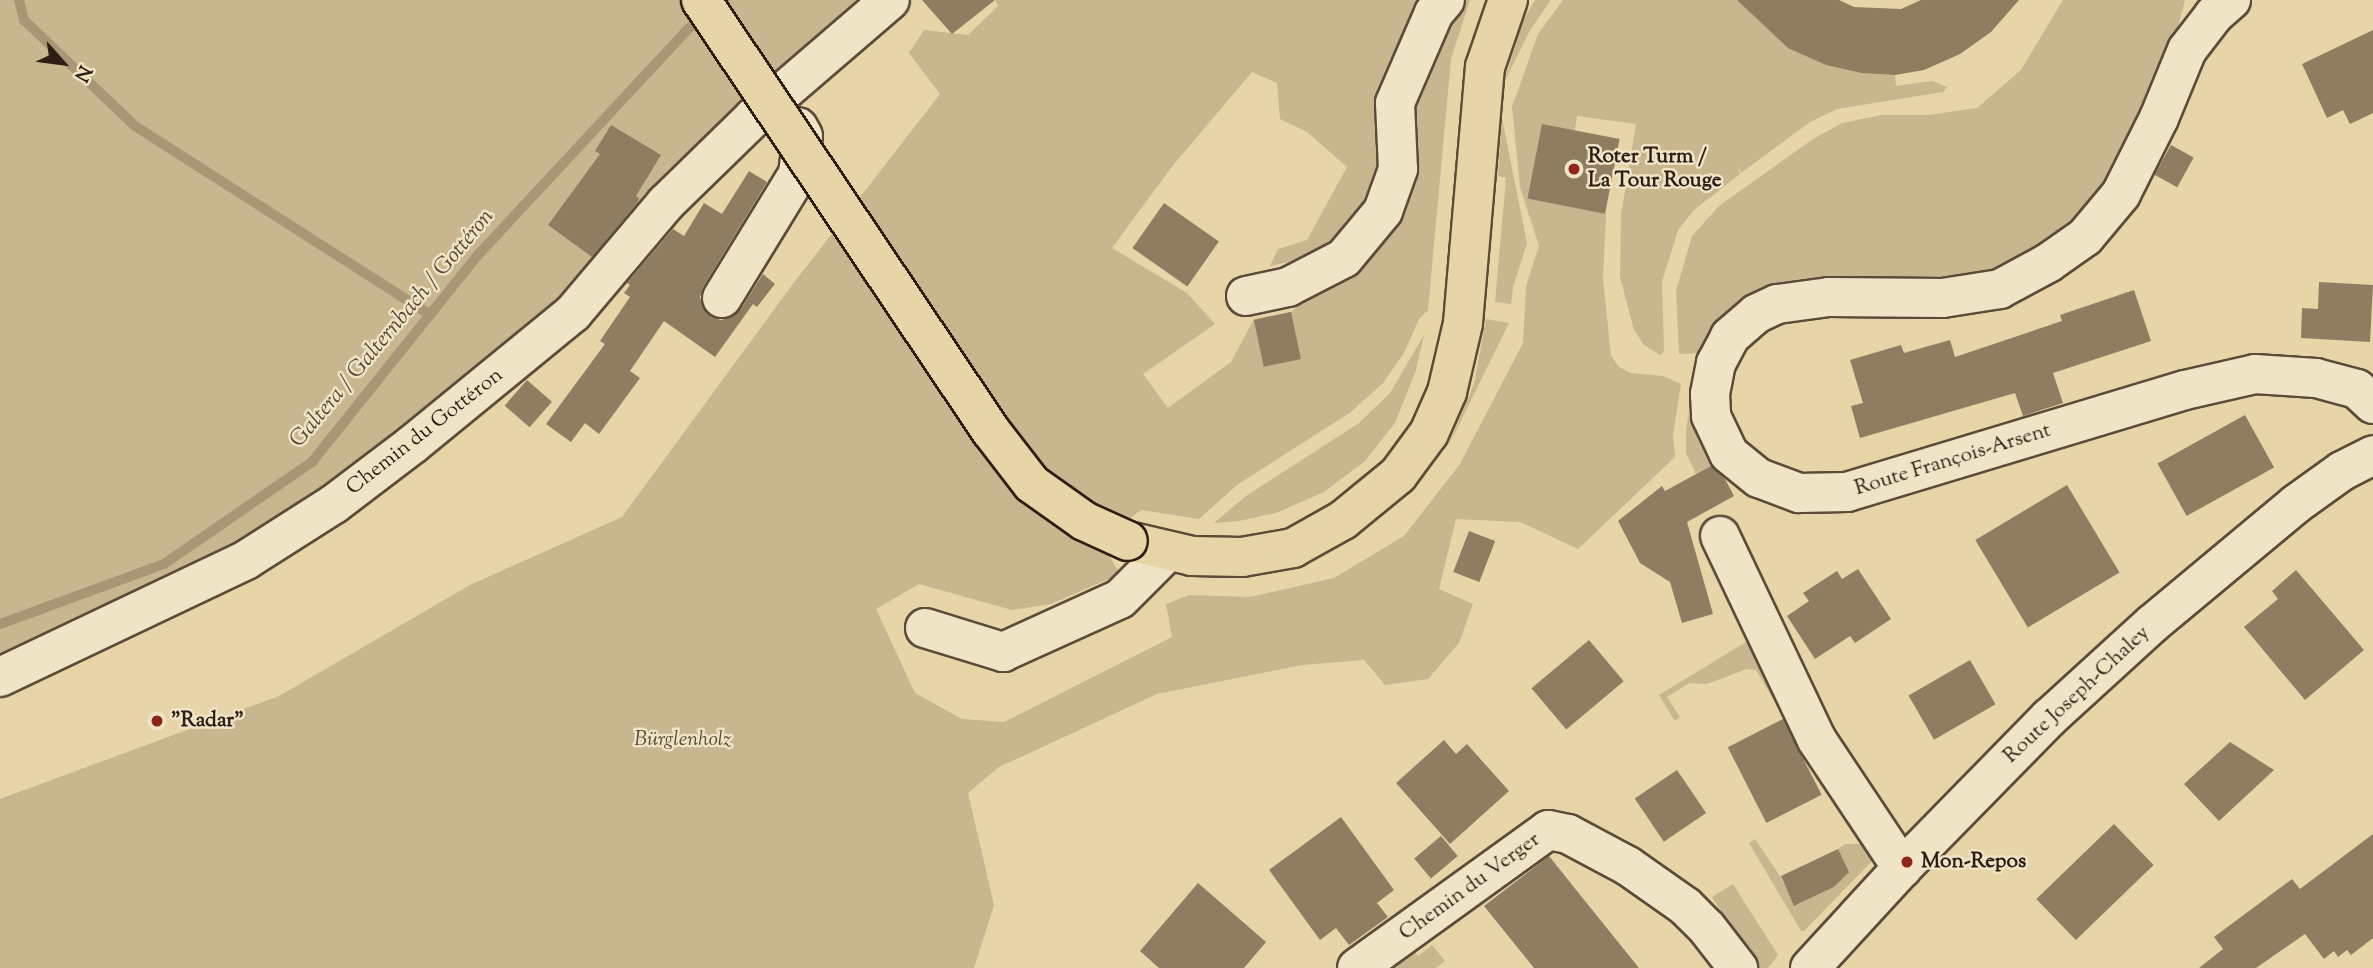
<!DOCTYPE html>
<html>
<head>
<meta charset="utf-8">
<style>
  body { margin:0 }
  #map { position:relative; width:2373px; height:968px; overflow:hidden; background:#e7d5a7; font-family:"Sorts Mill Goudy",serif }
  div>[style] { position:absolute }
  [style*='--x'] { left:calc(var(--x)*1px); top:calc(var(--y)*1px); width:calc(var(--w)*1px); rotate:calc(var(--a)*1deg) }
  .green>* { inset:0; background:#c7b68e }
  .stream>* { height:10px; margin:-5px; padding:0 5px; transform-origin:5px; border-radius:5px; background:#a89675 }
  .building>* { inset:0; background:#8e7d60; transform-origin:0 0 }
  .roads { filter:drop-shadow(2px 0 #5c4b39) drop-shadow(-2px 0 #5c4b39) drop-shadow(0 2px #5c4b39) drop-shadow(0 -2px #5c4b39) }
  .minor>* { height:38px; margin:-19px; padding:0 19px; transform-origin:19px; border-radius:19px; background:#efe4c6 }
  .major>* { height:38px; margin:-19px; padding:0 19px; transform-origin:19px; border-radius:19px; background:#e7d5a7 }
  .bridges { filter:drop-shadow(2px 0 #2d1d14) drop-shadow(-2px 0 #2d1d14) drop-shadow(0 2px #2d1d14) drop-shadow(0 -2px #2d1d14) }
  .major-bridge>* { height:38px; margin:-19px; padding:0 19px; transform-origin:19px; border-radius:19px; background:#e7d5a7 }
  .dots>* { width:19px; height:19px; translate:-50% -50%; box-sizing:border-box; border:4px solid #efe4c6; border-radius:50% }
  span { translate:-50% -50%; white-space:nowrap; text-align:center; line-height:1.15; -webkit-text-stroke:5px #efe4c6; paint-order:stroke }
  .poi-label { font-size:21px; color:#2d1d14; font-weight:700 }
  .left { translate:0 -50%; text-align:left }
  .street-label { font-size:21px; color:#2d1d14 }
  .park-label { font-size:21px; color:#5b4b39; font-style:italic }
  .water-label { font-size:23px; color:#584736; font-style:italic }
  .north { position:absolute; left:28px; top:28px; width:70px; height:70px; -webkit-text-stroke:5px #efe4c6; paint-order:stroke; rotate:118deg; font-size:19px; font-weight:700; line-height:28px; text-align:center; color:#2d1d14 }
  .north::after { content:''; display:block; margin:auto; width:24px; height:32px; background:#2d1d14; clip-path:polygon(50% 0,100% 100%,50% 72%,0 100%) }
</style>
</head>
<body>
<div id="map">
  <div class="green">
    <i style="clip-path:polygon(0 0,869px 0,676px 166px,573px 293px,418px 430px,236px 550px,0 662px)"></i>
    <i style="clip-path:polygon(995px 0,1429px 0,1372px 197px,1317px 256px,1270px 266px,1278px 249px,1307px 240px,1347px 167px,1307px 132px,1280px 119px,1277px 83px,1252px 72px,1174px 164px,1112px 248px,1187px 293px,1215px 324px,1143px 374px,1168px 408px,1231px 362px,1254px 319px,1291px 312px,1314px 292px,1386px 242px,1408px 192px,1406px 107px,1459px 0,1470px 0,1451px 59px,1428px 310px,1419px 319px,1404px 353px,1383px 383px,1351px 412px,1237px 485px,1199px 519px,1141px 510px,1124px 523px,1107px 552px,1120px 574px,1051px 604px,1012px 610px,919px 584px,876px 609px,915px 693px,962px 719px,1004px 722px,1172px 637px,1166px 604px,1189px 595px,1250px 597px,1334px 578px,1404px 536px,1460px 464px,1523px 343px,1526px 286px,1539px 246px,1520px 187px,1512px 107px,1538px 34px,1563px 0,1755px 0,1826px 65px,1861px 73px,1895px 75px,1896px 86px,1932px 81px,1947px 87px,1943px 92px,1837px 109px,1810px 122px,1741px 173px,1737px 163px,1740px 174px,1694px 210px,1678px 230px,1662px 282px,1664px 351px,1660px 355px,1644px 345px,1634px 330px,1620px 277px,1621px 215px,1636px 124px,1577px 116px,1565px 191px,1606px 214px,1603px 279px,1611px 356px,1619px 367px,1631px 373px,1663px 376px,1681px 384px,1673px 435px,1675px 457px,1578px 549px,1520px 522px,1456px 519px,1439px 589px,1473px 604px,1459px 643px,1428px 679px,1385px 685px,1364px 660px,1302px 665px,1157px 694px,999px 767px,968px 793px,994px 905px,974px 968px,0 968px,0 799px,279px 696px,470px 585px,622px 517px,792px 285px,940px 94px,909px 53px,924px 30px,968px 35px,998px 6px)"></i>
    <i style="clip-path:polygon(1535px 0,1551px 0,1530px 30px,1504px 83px,1523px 21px)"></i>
    <i style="clip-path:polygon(2063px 0,2185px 0,2168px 66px,2113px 186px,2077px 225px,1994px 278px,1840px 283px,1705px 353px,1679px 354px,1676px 291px,1692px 236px,1719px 206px,1813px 139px,1842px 123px,1882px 115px,1929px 115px,1977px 108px,2021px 70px)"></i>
    <i style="clip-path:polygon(1502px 118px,1527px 243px,1513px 287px,1511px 304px,1495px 302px,1506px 178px,1498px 176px)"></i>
    <i style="clip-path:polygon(1486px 319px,1509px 323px,1447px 449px,1474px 384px)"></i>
    <i style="clip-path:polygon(1424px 335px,1416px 370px,1395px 423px,1365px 461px,1324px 492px,1276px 513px,1239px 521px,1214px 523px,1246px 496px,1359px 423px,1390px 393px)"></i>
    <i style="clip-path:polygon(1693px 387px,1716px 463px,1696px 474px,1686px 453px,1686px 430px)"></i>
    <i style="clip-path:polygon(1751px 639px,1788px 713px,1783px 716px,1756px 670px,1747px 669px,1707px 684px,1689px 683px,1667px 697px,1680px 717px,1675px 721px,1659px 695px)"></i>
    <i style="clip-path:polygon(1755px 839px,1780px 876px,1795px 906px,1834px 887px,1848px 872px,1838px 849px,1845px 844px,1866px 844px,1875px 858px,1804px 931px,1801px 931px,1749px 843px)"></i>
    <i style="clip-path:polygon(1733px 884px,1778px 955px,1768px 968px,1757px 968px,1712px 897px)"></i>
    <i style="clip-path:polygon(1432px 945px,1445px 961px,1436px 968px,1381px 968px,1409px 946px,1418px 956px)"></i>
  </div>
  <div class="stream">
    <i style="--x:19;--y:0;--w:21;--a:76"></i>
    <i style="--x:24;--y:20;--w:153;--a:43.7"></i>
    <i style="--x:135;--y:126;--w:350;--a:32.6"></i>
    <i style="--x:0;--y:624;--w:175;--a:-20.1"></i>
    <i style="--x:164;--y:564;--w:180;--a:-34.6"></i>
    <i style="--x:312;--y:462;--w:265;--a:-51.3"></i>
    <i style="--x:478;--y:255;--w:307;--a:-47.1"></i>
    <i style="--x:687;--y:30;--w:48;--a:-38.3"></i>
  </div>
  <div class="building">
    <i style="clip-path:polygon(922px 0,995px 0,952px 34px)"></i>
    <i style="clip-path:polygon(1737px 0,1839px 0,1854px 7px,1901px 9px,1921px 0,2019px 0,1991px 32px,1960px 54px,1924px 70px,1895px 75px,1861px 73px,1826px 65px,1788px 48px)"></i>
    <i style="clip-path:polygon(2373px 30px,2373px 113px,2350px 124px,2343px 110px,2327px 118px,2302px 64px)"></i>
    <i style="left:1542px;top:124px;width:79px;height:76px;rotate:11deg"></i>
    <i style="clip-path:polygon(611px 125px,661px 155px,636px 196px,639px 198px,637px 203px,592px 257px,548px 225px,600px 154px,595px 151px)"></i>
    <i style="left:2171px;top:145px;width:26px;height:34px;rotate:29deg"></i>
    <i style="clip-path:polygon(749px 171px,767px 182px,703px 287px,700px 297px,703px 308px,711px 317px,721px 320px,732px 317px,741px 309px,763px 274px,775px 284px,757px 307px,753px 304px,715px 357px,664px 321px,630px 371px,640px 378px,599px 434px,585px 423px,571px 442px,546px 424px,605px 344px,600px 341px,630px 297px,624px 293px,630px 285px,627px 283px,673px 229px,684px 236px,704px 203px,722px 214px)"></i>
    <i style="left:1164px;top:203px;width:67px;height:55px;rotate:35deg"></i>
    <i style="clip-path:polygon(2319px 282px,2373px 285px,2370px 342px,2301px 338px,2302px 308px,2318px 309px)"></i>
    <i style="clip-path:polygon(2134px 290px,2151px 341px,2053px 373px,2063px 403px,2023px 416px,2015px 393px,1860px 438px,1851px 406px,1863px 403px,1850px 360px,1901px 345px,1904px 353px,1950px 340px,1955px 357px,2062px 321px,2060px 315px)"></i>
    <i style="left:1291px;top:312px;width:48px;height:38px;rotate:78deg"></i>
    <i style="left:527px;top:380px;width:33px;height:34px;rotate:41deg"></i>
    <i style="left:2245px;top:415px;width:60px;height:100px;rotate:61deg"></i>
    <i style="clip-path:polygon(1711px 466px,1725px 479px,1734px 496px,1687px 522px,1713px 614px,1682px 623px,1670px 582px,1640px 563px,1618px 521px,1662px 486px,1665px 491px)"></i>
    <i style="left:2067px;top:485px;width:102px;height:107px;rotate:59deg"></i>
    <i style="left:1469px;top:531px;width:28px;height:44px;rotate:21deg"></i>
    <i style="clip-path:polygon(1858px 569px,1891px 619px,1855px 643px,1850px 636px,1815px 659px,1787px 616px,1809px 601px,1803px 593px,1837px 571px,1842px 579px)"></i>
    <i style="clip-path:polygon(2296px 570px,2364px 650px,2305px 700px,2244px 627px,2278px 599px,2272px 591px)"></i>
    <i style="left:1589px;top:640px;width:54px;height:75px;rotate:50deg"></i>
    <i style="left:1970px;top:660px;width:51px;height:71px;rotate:60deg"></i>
    <i style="left:1783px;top:719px;width:85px;height:62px;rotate:63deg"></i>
    <i style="clip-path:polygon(1444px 740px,1456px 754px,1467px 744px,1509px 791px,1450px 844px,1396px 783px)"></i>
    <i style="clip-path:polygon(2230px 742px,2274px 770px,2219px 821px,2184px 784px)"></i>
    <i style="left:1677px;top:770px;width:52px;height:51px;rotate:56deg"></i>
    <i style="clip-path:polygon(1341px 817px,1394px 890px,1377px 903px,1388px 917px,1349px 945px,1336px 928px,1320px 940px,1269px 870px)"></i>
    <i style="left:2114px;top:824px;width:57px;height:108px;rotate:46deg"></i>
    <i style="clip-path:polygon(2373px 834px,2373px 938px,2351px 955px,2347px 950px,2338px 957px,2334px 951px,2324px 959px,2305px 934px,2256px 968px,2199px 968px,2223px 949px,2214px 937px,2292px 879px,2300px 889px)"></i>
    <i style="left:1441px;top:836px;width:26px;height:35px;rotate:50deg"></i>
    <i style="clip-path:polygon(1838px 849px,1849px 872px,1834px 887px,1794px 906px,1781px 876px)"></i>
    <i style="clip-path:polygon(1549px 856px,1585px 901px,1639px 968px,1534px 968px,1484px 906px)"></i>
    <i style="clip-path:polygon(1198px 883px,1266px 942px,1244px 968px,1159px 968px,1140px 951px)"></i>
  </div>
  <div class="roads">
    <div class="minor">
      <i style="--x:2231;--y:0;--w:23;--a:139"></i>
      <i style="--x:2214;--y:15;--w:44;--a:127.6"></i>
      <i style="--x:2187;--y:50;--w:74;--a:112.4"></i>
      <i style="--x:2159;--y:118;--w:85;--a:116.6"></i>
      <i style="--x:2121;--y:194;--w:56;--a:129.9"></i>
      <i style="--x:2085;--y:237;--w:45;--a:144.9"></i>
      <i style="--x:2048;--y:263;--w:55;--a:151.6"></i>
      <i style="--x:2000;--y:289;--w:58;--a:171"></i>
      <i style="--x:1943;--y:298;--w:114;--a:-179.5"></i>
      <i style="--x:1829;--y:297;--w:52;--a:172.3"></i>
      <i style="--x:1777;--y:304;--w:23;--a:155"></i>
      <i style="--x:1756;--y:314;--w:35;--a:139"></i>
      <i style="--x:1730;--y:337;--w:30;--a:118"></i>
      <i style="--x:1716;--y:363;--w:32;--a:101"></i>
      <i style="--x:1710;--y:394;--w:22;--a:87"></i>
      <i style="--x:1711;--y:416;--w:42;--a:64.7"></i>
      <i style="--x:1729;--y:454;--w:38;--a:39"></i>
      <i style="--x:1759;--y:478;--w:43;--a:20.6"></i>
      <i style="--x:1799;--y:493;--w:48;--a:-1.2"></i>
      <i style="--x:1847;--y:492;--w:353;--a:-16.8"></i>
      <i style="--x:2185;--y:390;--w:72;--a:-12.9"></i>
      <i style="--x:2255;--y:374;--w:61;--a:3.8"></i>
      <i style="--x:2316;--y:378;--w:42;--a:15"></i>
      <i style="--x:2357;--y:389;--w:22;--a:43"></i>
      <i style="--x:1246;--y:296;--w:43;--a:-12.1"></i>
      <i style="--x:1288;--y:287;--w:63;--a:-27.4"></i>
      <i style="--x:1344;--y:258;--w:61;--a:-50.3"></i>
      <i style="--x:1383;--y:211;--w:45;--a:-70.3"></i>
      <i style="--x:1398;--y:169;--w:66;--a:-92.6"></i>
      <i style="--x:1395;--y:103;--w:98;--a:-66.6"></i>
      <i style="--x:1434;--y:13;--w:17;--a:-50"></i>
      <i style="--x:722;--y:298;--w:145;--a:-58.5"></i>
      <i style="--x:798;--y:174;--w:38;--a:-83"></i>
      <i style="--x:803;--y:136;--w:10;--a:-119"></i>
      <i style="--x:1720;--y:536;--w:226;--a:64.6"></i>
      <i style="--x:1817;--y:740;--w:154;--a:56.4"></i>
      <i style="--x:925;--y:628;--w:82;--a:17.1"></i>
      <i style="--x:1003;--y:652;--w:128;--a:-24.4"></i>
      <i style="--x:1120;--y:599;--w:65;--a:-45"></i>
      <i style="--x:0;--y:677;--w:272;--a:-25.4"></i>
      <i style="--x:246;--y:560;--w:104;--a:-32.5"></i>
      <i style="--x:334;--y:504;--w:99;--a:-37.2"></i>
      <i style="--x:413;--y:444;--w:207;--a:-39.3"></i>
      <i style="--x:573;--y:313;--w:144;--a:-49.8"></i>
      <i style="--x:666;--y:203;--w:123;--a:-44.3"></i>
      <i style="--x:754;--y:117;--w:179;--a:-40.7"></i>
      <i style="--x:1357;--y:968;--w:236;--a:-35.8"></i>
      <i style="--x:1548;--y:830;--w:20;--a:11"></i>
      <i style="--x:1568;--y:834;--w:68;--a:28.1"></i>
      <i style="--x:1628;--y:866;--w:70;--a:35.1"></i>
      <i style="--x:1685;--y:906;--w:31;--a:45"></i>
      <i style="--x:1707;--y:928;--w:51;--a:52.2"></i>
      <i style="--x:1810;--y:968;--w:136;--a:-47.4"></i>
      <i style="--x:1902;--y:868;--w:210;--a:-45.6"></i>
      <i style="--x:2049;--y:718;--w:139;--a:-42.4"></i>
      <i style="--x:2152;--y:624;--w:187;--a:-39.8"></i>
      <i style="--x:2296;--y:504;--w:57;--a:-35.7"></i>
      <i style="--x:2342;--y:471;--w:35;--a:-27"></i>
    </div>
    <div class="major">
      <i style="--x:1128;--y:541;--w:66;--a:13.2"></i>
      <i style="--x:1192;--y:556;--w:50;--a:1.1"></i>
      <i style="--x:1242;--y:557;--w:52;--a:-10"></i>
      <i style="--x:1293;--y:548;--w:57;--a:-29.2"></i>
      <i style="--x:1343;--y:520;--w:71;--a:-39.3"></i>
      <i style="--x:1398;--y:475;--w:52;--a:-53.6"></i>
      <i style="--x:1429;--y:433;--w:45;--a:-66.3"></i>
      <i style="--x:1447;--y:392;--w:71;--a:-76.9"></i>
      <i style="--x:1463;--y:323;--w:257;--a:-85.1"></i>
      <i style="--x:1485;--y:67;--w:71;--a:-71.1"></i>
    </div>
  </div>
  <div class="bridges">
    <div class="major-bridge">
      <i style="--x:701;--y:0;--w:519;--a:56.07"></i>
      <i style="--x:991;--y:431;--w:67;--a:52.3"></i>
      <i style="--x:1032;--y:484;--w:64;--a:35.4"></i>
      <i style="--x:1084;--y:521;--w:48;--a:24.4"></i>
    </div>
  </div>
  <div class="dots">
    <i style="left:1574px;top:169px;background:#8f2418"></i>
    <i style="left:157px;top:721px;background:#8f2418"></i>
    <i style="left:1907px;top:862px;background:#8f2418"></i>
  </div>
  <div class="poi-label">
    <span class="left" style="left:1588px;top:169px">Roter Turm /<br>La Tour Rouge</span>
    <span class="left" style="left:171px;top:721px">"Radar"</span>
    <span class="left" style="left:1921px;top:862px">Mon-Repos</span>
  </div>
  <div class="street-label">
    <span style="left:425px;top:432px;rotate:-38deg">Chemin du Gottéron</span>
    <span style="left:1953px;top:460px;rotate:-17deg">Route François-Arsent</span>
    <span style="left:2077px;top:695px;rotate:-43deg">Route Joseph-Chaley</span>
    <span style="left:1470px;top:887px;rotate:-36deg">Chemin du Verger</span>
  </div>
  <div class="park-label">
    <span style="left:683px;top:740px">Bürglenholz</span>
  </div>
  <div class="water-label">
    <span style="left:393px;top:329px;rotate:-50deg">Galtera / Galternbach / Gottéron</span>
  </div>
  <div class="north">N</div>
</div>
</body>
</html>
